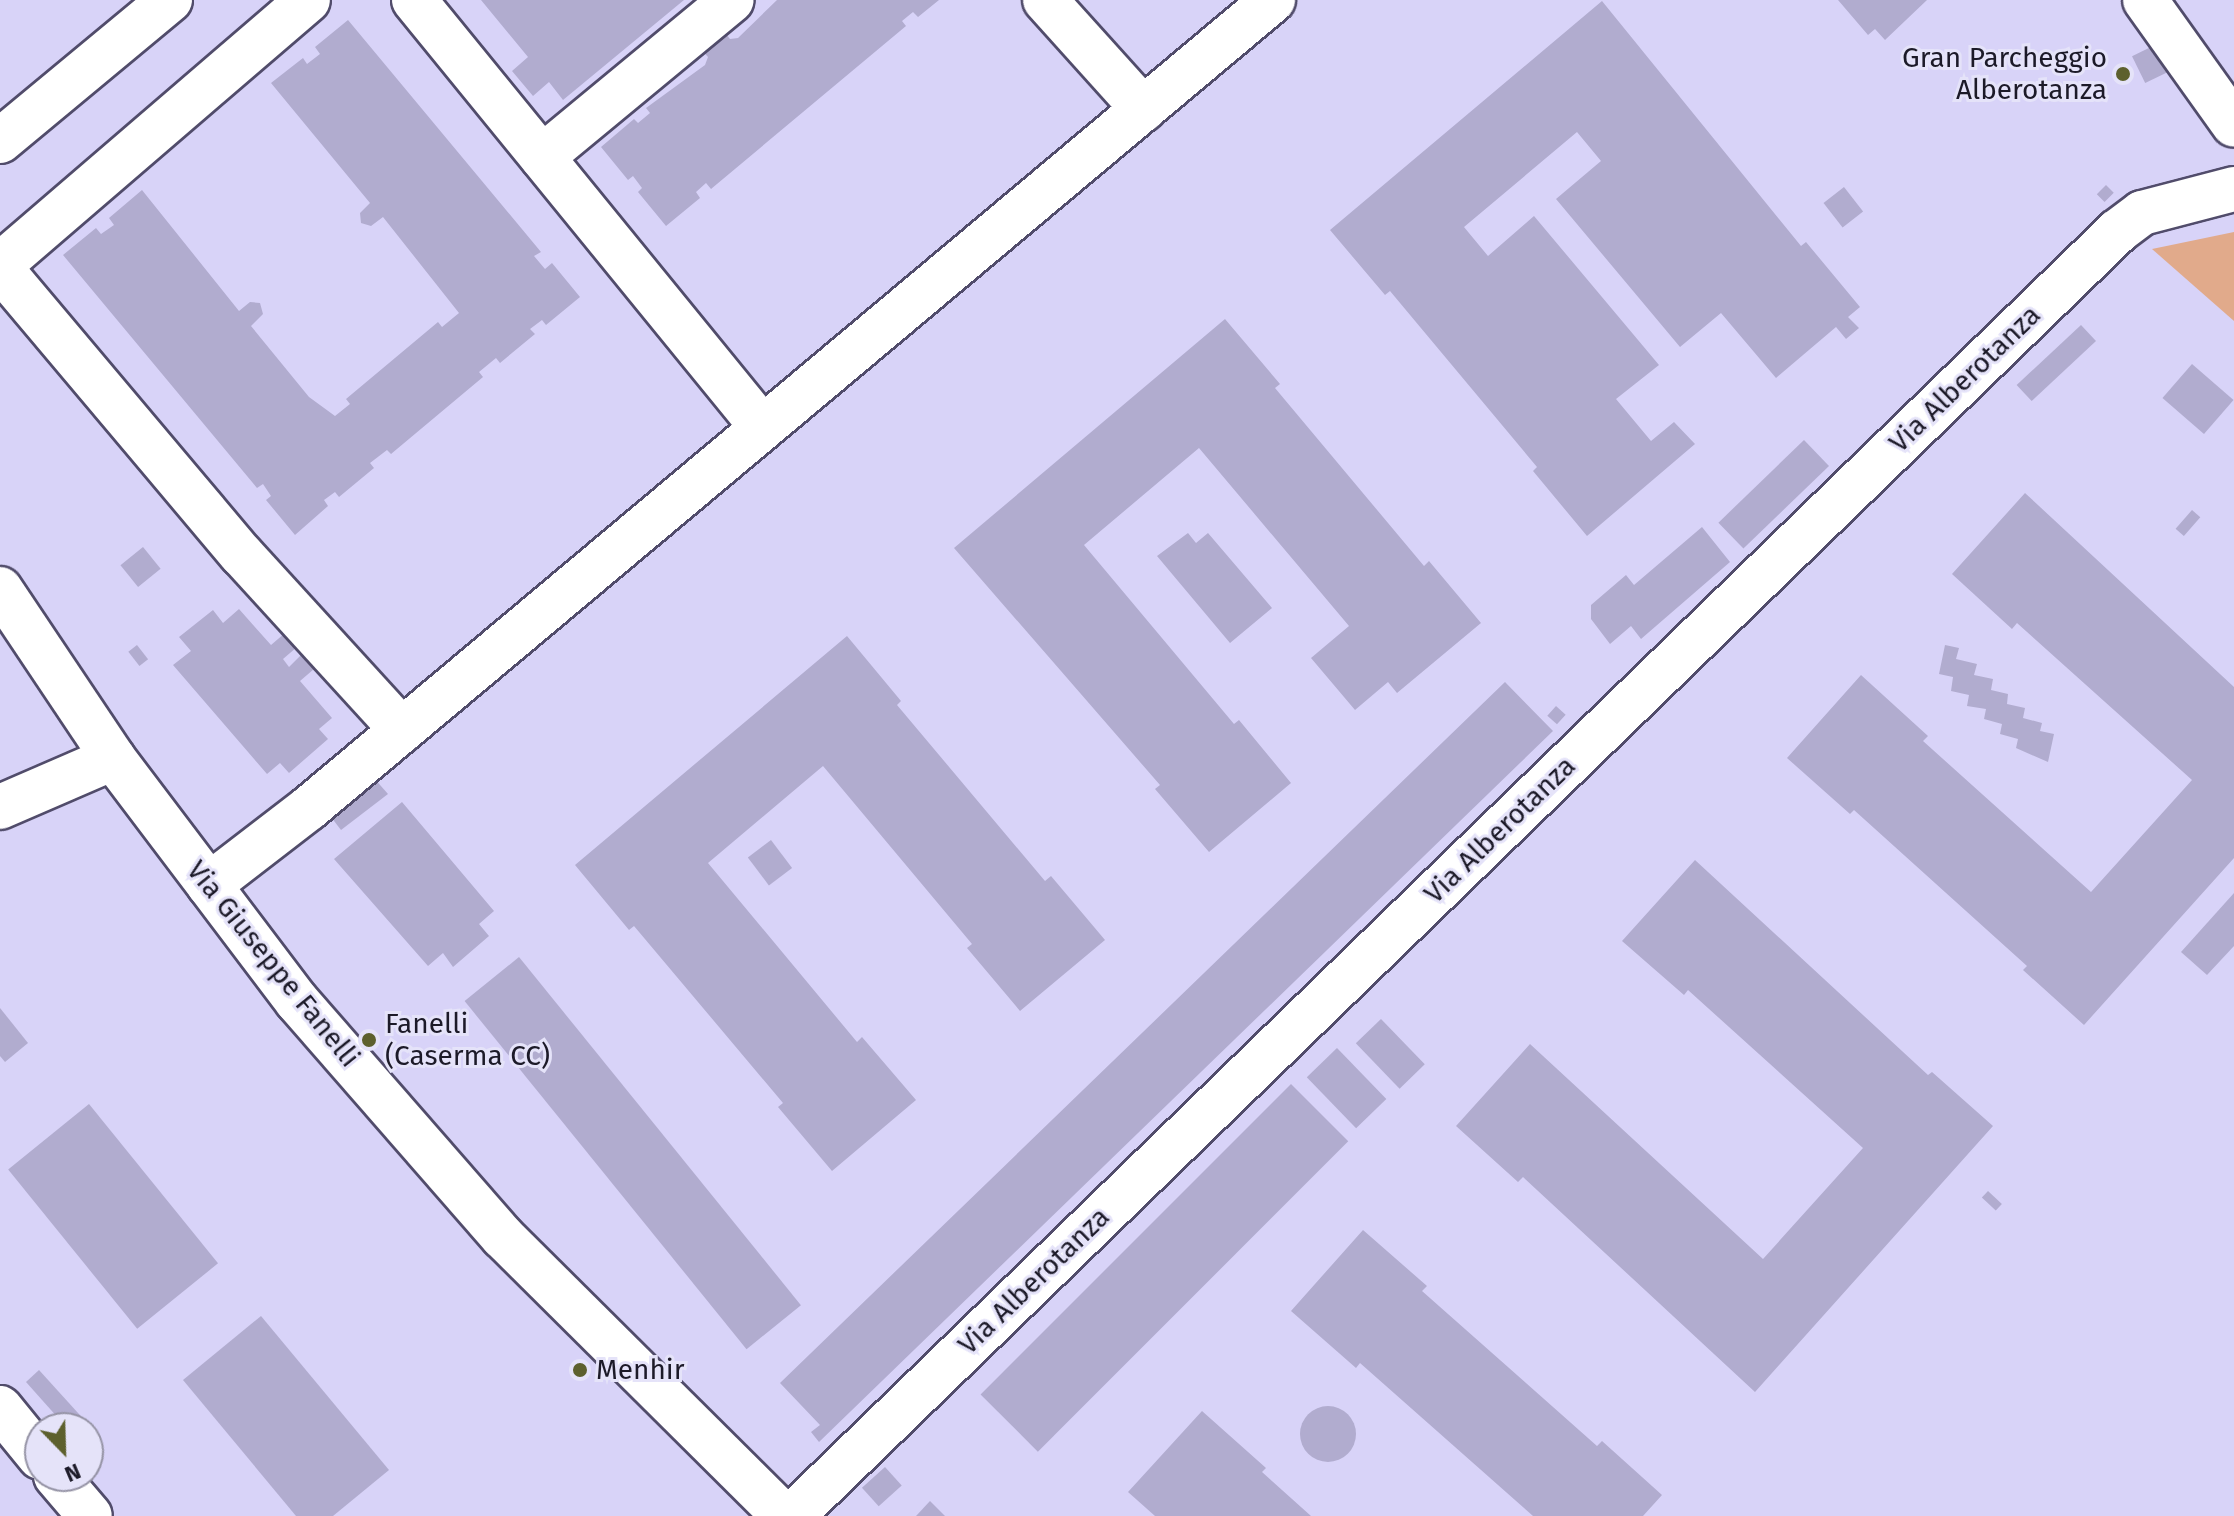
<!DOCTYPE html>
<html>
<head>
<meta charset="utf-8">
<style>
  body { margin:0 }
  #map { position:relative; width:2234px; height:1516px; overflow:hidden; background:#d8d3f8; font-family:"Fira Sans",sans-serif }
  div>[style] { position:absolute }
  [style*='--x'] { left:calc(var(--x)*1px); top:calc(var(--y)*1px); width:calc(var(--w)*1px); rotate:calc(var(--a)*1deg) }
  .green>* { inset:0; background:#e1aa8b }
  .building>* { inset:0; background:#b1accf; transform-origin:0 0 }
  .round { border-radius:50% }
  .roads { filter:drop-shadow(2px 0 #514c6b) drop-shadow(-2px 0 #514c6b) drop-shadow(0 2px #514c6b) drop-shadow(0 -2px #514c6b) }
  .minor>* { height:44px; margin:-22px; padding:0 22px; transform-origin:22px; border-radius:22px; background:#fff }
  .dots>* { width:22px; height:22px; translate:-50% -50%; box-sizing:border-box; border:4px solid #e5e3f9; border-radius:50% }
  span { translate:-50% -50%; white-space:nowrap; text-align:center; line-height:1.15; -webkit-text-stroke:6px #e5e3f9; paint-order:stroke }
  .poi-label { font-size:28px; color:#1c1a28 }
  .right { translate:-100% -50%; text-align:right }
  .left { translate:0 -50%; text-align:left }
  .street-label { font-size:28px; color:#1c1a28 }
  .north { position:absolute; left:24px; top:1412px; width:80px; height:80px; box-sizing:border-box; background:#e5e3f9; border:2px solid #9593a5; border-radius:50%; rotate:157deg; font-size:22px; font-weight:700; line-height:32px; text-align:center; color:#1c1a28 }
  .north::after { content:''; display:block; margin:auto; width:28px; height:36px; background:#5d602d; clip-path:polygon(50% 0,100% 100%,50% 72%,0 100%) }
</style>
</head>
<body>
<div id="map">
  <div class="green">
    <i style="clip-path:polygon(2234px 232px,2234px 321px,2152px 249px)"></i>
  </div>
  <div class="building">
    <i style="clip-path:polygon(481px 0,684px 0,563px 100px,549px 82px,533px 96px,512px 71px,528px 57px)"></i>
    <i style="clip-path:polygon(777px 0,939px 0,918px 17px,913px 12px,902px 21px,906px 26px,711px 189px,706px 183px,696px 192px,700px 198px,666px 226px,638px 192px,642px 188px,633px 176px,628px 180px,601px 147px,634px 119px,638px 123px,650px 113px,646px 108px,705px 65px,708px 57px,696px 44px,719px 25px,730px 39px,738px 38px)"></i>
    <i style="clip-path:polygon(1838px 0,1927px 0,1885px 40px,1875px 29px,1868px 35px)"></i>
    <i style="clip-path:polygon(1602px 1px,1801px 246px,1806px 242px,1860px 307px,1848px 317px,1859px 328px,1846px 339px,1836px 327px,1776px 378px,1721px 313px,1680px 347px,1556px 199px,1601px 161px,1577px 132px,1464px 227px,1488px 256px,1534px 216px,1659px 365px,1616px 399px,1651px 441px,1674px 422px,1695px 444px,1587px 536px,1533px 471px,1537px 467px,1390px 291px,1385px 295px,1330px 230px)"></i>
    <i style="clip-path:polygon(348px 20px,541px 252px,534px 256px,545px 269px,552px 263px,580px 297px,546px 325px,542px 320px,530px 329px,535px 334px,500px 363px,496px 358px,479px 372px,483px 377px,391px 454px,387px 450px,370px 463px,374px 468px,339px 497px,335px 492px,324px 500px,328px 506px,295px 535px,266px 500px,271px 496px,263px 484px,257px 488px,63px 255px,96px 228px,101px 234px,114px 225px,109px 218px,142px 190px,239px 311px,250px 302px,260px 303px,263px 314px,251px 326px,309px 397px,335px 416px,350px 404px,346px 399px,438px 322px,442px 327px,459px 313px,383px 217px,371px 226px,361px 223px,360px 213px,370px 203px,271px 83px,303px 58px,307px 64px,320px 54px,315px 47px)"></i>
    <i style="left:2159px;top:43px;width:30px;height:30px;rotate:64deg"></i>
    <i style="left:2106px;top:185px;width:11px;height:13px;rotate:45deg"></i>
    <i style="left:1844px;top:187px;width:31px;height:26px;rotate:52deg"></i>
    <i style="clip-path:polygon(1225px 319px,1280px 384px,1275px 388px,1424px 566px,1429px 561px,1481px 623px,1397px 693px,1388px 682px,1355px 710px,1311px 658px,1349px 626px,1199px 448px,1084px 545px,1234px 724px,1239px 720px,1291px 783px,1209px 852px,1155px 789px,1160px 785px,954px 548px)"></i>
    <i style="left:2081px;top:325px;width:22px;height:88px;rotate:47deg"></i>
    <i style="left:2192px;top:364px;width:55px;height:45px;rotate:41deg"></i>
    <i style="left:1804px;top:440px;width:36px;height:119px;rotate:46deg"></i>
    <i style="clip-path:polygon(2025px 493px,2234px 687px,2234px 858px,2084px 1025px,2023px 970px,2027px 966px,1854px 810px,1850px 814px,1787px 758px,1861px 675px,1928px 736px,1923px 741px,2091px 892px,2192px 780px,2017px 623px,2012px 629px,1952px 574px)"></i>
    <i style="left:2192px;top:510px;width:11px;height:25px;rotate:41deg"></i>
    <i style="clip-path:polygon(1702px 527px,1730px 562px,1641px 639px,1631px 626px,1610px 644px,1591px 619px,1591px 605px,1626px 575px,1634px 585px)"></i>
    <i style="clip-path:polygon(1188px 533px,1196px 543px,1208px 533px,1272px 608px,1230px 643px,1157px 556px)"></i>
    <i style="left:143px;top:547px;width:28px;height:29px;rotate:51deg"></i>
    <i style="clip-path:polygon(239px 609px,271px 645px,285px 633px,297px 647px,283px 659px,289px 667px,302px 654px,314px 669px,300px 681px,332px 718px,319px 729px,328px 739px,289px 773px,280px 763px,267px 774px,173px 665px,191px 651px,179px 637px,213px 610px,223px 623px)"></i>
    <i style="clip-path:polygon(847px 636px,901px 701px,897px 705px,1045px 881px,1051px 876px,1105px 940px,1020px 1011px,967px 948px,972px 944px,823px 766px,708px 863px,857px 1042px,862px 1037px,916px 1100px,832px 1171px,778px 1107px,783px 1103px,634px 926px,629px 930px,575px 865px)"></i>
    <i style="left:137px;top:645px;width:18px;height:11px;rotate:52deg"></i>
    <i style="clip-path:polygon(1945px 645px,1959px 648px,1956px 659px,1977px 664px,1974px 675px,1993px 679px,1991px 690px,2008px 694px,2007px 704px,2025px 708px,2023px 718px,2042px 723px,2040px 731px,2054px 734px,2048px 762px,2016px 748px,2018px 739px,2000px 734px,2002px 724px,1984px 719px,1986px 709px,1967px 706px,1969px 695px,1951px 691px,1953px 677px,1939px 674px)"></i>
    <i style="clip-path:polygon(1505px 682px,1553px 731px,819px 1442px,811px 1432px,820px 1425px,780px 1383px)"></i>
    <i style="left:1556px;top:706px;width:13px;height:13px;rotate:42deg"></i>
    <i style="clip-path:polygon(373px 777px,388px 794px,341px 830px,331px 817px)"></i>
    <i style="clip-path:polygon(402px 802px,494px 911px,479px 924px,489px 936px,453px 967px,443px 953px,428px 966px,334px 859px)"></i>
    <i style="left:771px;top:840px;width:35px;height:29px;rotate:53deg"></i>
    <i style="clip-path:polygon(1695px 860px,1928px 1075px,1932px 1072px,1993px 1126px,1755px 1392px,1523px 1177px,1518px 1182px,1456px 1126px,1530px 1044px,1763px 1259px,1863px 1148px,1688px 990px,1684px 995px,1622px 941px)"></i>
    <i style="clip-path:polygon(2234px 893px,2234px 946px,2207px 975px,2181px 952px)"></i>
    <i style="left:519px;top:957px;width:448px;height:70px;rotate:51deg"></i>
    <i style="clip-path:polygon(0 1008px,28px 1043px,5px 1062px,0 1056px)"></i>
    <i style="left:1381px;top:1019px;width:63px;height:35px;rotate:46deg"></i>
    <i style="left:1337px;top:1048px;width:71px;height:42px;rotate:46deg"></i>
    <i style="left:1291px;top:1084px;width:81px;height:439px;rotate:45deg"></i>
    <i style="left:89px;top:1104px;width:205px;height:104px;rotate:51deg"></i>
    <i style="left:1988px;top:1191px;width:19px;height:9px;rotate:43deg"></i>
    <i style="clip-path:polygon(1363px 1230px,1427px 1286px,1422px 1291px,1597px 1446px,1602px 1441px,1662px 1495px,1643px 1516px,1533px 1516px,1360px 1363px,1356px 1368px,1291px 1311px)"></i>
    <i style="clip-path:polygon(261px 1316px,389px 1470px,333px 1516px,296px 1516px,183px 1380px)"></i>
    <i style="clip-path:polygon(39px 1370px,88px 1424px,83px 1428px,67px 1428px,26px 1382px)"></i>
    <i class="round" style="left:1300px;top:1406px;width:56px;height:56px"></i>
    <i style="clip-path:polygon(1202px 1411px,1266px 1468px,1262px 1472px,1311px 1516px,1155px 1516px,1128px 1492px)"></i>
    <i style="left:885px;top:1467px;width:25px;height:31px;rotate:48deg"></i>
    <i style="clip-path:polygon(930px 1501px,945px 1516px,916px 1516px)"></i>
  </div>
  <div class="roads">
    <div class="minor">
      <i style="--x:414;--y:0;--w:551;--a:50.82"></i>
      <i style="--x:1045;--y:0;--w:147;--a:48"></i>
      <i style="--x:2145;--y:0;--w:153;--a:54.5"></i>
      <i style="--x:0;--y:141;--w:221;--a:-39.7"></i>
      <i style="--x:542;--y:157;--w:246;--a:-39.6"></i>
      <i style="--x:0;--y:265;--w:406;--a:-40.7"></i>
      <i style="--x:0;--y:268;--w:375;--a:49.9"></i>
      <i style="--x:242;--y:555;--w:237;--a:47.6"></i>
      <i style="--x:0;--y:589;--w:203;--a:56.2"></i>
      <i style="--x:113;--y:758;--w:305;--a:52.9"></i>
      <i style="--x:297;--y:1001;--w:313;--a:48.9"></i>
      <i style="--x:503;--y:1237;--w:396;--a:44.8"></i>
      <i style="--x:0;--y:807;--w:123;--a:-23.4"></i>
      <i style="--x:209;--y:885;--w:126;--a:-37.6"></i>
      <i style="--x:309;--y:808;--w:1258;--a:-39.97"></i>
      <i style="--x:0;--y:1408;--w:63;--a:50.8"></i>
      <i style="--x:56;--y:1476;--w:52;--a:49.6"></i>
      <i style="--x:792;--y:1516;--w:1846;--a:-44.1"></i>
      <i style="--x:2118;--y:231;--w:30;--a:-37"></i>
      <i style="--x:2142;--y:213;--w:95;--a:-14.6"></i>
    </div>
  </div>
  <div class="dots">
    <i style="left:2123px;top:74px;background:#5d602d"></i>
    <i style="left:369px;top:1040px;background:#5d602d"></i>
    <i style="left:580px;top:1370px;background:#5d602d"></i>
  </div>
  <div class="poi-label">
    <span class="right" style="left:2107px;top:74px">Gran Parcheggio<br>Alberotanza</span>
    <span class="left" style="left:385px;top:1040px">Fanelli<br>(Caserma CC)</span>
    <span class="left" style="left:596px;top:1370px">Menhir</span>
  </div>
  <div class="street-label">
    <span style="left:1965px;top:379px;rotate:-44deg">Via Alberotanza</span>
    <span style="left:1500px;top:830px;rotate:-44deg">Via Alberotanza</span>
    <span style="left:273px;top:964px;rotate:51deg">Via Giuseppe Fanelli</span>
    <span style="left:1034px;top:1281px;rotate:-44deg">Via Alberotanza</span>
  </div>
  <div class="north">N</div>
</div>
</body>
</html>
